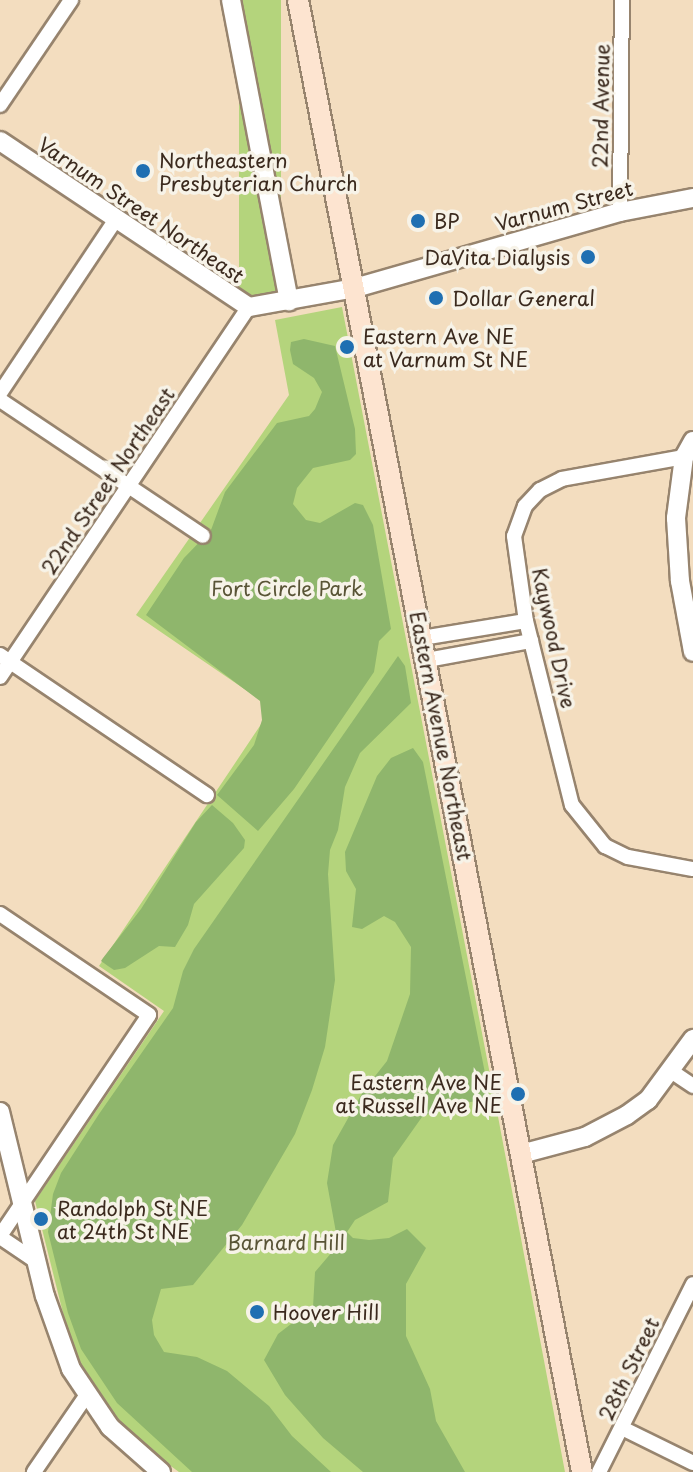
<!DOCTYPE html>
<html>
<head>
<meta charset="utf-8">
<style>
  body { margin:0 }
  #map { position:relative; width:693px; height:1472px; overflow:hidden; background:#f3ddbf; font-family:"Playpen Sans",sans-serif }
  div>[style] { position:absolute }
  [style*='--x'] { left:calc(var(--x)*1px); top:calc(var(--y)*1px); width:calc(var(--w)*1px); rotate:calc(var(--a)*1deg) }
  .green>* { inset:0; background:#b4d47c; transform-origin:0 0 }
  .forest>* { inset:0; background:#8fb66c }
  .roads { filter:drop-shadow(2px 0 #97846e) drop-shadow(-2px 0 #97846e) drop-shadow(0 2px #97846e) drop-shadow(0 -2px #97846e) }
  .minor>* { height:14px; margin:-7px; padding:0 7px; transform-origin:7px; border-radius:7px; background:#fff }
  .tertiary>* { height:18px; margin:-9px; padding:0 9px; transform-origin:9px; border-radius:9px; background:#fff }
  .secondary>* { height:20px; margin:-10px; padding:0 10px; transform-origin:10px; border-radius:10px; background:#fde4d0 }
  .dots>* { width:22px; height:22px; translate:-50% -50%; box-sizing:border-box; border:4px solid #f7f3e8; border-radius:50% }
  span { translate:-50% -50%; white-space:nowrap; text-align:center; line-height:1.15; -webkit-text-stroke:7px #f7f3e8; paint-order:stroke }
  .street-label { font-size:20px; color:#3b2a1e }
  .poi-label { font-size:20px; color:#3b2a1e }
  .left { translate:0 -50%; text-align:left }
  .right { translate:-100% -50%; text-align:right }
  .park-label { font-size:20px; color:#595436 }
</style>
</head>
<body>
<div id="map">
  <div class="green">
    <i style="left:239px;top:0;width:42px;height:295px"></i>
    <i style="clip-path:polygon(342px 307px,493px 1090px,565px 1472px,179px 1472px,131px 1437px,92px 1388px,69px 1337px,35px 1201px,164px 1011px,99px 966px,272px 708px,136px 615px,289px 395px,275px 320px)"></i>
  </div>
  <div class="forest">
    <i style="clip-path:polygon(304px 339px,335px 346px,355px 429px,356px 454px,350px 460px,313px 468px,297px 488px,293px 504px,306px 520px,320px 523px,355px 503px,363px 505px,373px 525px,391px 629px,379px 641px,374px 672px,294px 789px,258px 831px,217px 795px,254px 745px,262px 720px,260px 701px,146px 615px,184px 558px,211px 530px,225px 492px,277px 423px,309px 416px,315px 409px,322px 392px,314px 378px,293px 364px,290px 350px,291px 342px)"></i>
    <i style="clip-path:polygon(398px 656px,405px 666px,411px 703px,360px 753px,345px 787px,338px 830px,330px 850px,328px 874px,335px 980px,325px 1047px,312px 1090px,295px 1134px,242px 1225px,193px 1285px,161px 1289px,152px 1320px,154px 1335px,164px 1352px,197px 1357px,227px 1371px,269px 1406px,292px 1436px,331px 1472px,192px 1472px,117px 1403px,81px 1349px,68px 1313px,48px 1232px,53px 1194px,61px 1173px,99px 1114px,173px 1008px,183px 971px,194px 949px)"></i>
    <i style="clip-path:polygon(413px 748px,423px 762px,489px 1093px,480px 1101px,450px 1104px,422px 1117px,393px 1158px,388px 1202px,355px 1220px,347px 1232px,353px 1238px,369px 1240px,389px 1238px,407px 1229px,426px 1248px,406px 1284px,406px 1336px,430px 1389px,436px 1421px,465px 1472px,363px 1472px,323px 1438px,285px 1395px,264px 1360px,278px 1334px,313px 1307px,315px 1272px,332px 1252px,337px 1238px,327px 1183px,333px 1145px,364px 1090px,387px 1061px,410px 994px,411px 947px,395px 922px,384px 916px,362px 929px,352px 927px,356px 889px,346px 871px,345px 852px,377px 776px,391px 758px)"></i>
    <i style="clip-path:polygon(212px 805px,233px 823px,245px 840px,244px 848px,194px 904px,188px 925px,175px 947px,159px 946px,125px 968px,114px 970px,108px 966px,101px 961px,103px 958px,141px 909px,196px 822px)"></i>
  </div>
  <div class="roads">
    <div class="minor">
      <i style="--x:0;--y:105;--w:127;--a:-55.9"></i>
      <i style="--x:620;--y:212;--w:212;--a:-89.5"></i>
      <i style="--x:0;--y:393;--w:209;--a:-56.3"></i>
      <i style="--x:0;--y:400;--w:244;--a:33.8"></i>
      <i style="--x:684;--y:457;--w:124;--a:169.8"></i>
      <i style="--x:562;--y:479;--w:25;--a:153"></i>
      <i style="--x:540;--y:490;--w:22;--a:133"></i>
      <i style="--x:525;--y:506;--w:32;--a:110"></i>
      <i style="--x:514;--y:536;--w:86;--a:82"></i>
      <i style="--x:526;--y:621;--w:190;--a:76"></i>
      <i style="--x:572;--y:805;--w:53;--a:51.2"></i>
      <i style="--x:605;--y:846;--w:25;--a:26"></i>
      <i style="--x:628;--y:857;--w:66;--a:10.5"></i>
      <i style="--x:422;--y:638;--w:105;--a:-9.3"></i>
      <i style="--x:0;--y:655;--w:250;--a:34.1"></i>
      <i style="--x:427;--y:660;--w:106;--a:-10.4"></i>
      <i style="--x:0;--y:677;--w:446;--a:-56.1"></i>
      <i style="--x:0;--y:914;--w:180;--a:34.1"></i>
      <i style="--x:149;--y:1015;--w:267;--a:124"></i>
      <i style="--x:671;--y:1071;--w:27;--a:34"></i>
      <i style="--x:0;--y:1237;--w:45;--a:34"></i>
      <i style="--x:622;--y:1428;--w:79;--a:26.2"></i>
      <i style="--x:34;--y:1472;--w:92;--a:-55.6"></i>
      <i style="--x:599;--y:1472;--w:210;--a:-63.4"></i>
    </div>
    <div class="tertiary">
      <i style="--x:231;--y:0;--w:307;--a:79.1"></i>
      <i style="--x:0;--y:141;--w:299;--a:33.7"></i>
      <i style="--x:249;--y:307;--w:108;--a:-10.2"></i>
      <i style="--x:355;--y:288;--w:276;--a:-16"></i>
      <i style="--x:620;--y:212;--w:74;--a:-10.9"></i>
      <i style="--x:693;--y:441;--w:18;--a:119"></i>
      <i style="--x:684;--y:457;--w:62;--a:97.5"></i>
      <i style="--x:676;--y:518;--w:63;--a:86.4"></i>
      <i style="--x:680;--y:581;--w:72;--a:79.6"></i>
      <i style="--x:0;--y:1112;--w:189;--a:76.3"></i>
      <i style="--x:45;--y:1296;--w:77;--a:70.4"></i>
      <i style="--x:71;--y:1369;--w:70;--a:56.1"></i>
      <i style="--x:110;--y:1427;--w:68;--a:41.4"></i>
      <i style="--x:521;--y:1154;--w:66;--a:-14.9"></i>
      <i style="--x:585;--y:1137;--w:47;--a:-27.6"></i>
      <i style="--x:627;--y:1115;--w:26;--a:-36"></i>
      <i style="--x:648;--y:1100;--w:76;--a:-53.6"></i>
    </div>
    <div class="secondary">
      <i style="--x:298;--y:0;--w:1499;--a:79.08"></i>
    </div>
  </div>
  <div class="dots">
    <i style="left:143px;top:171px;background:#1f6fb2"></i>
    <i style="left:418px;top:221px;background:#1f6fb2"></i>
    <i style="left:588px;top:257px;background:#1f6fb2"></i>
    <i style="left:436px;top:298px;background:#1f6fb2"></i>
    <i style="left:347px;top:347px;background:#1f6fb2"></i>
    <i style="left:518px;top:1094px;background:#1f6fb2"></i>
    <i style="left:41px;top:1219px;background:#1f6fb2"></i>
    <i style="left:257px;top:1312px;background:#1f6fb2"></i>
  </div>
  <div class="street-label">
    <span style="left:601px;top:106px;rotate:-89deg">22nd Avenue</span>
    <span style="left:564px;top:206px;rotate:-15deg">Varnum Street</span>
    <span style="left:141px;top:210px;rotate:34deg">Varnum Street Northeast</span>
    <span style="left:108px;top:481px;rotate:-56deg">22nd Street Northeast</span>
    <span style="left:554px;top:638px;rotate:78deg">Kaywood Drive</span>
    <span style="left:441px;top:736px;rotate:79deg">Eastern Avenue Northeast</span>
    <span style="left:629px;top:1369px;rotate:-64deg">28th Street</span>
  </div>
  <div class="poi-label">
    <span class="left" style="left:159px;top:172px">Northeastern<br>Presbyterian Church</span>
    <span class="left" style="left:434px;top:221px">BP</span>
    <span class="right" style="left:570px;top:257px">DaVita Dialysis</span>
    <span class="left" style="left:452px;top:298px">Dollar General</span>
    <span class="left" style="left:363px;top:348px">Eastern Ave NE<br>at Varnum St NE</span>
    <span class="right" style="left:502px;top:1094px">Eastern Ave NE<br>at Russell Ave NE</span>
    <span class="left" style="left:57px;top:1220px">Randolph St NE<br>at 24th St NE</span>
    <span class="left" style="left:273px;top:1312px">Hoover Hill</span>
  </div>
  <div class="park-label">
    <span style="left:287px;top:588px">Fort Circle Park</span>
    <span style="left:286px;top:1242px">Barnard Hill</span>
  </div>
</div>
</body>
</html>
